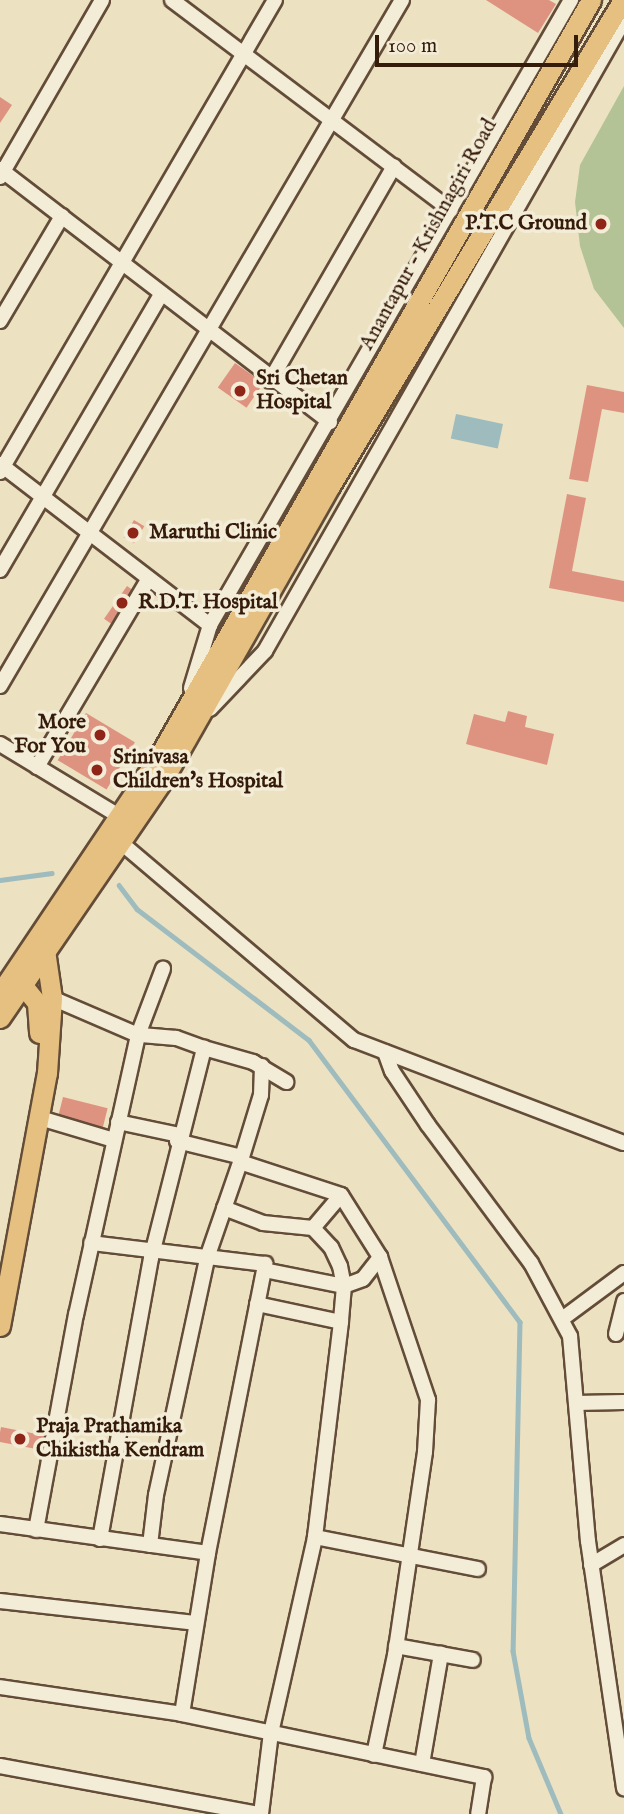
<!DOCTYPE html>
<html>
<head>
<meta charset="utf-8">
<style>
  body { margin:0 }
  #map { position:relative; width:624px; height:1814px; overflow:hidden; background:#ece1c1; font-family:"IM FELL English",serif }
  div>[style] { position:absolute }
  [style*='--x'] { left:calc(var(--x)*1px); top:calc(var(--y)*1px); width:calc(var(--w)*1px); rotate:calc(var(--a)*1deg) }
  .green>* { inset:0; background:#b4c396 }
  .water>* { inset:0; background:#9ebbbe; transform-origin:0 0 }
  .stream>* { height:4.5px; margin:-2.25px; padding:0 2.25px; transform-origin:2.25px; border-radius:2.25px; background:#9ebbbe }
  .building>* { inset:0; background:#de9381; transform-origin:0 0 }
  .roads { filter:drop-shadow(2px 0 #634c38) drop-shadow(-2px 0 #634c38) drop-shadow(0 2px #634c38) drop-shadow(0 -2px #634c38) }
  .minor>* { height:14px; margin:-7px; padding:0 7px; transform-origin:7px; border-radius:7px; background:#f3ecd7 }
  .highway>* { height:19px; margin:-9.5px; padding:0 9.5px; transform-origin:9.5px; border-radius:9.5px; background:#e6c080 }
  .dots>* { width:19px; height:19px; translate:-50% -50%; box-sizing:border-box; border:4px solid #f3ecd7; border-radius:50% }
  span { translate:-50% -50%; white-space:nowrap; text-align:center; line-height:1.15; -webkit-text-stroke:7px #f3ecd7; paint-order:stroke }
  .poi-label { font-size:21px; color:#351b0a; font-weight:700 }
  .right { translate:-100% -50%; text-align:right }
  .left { translate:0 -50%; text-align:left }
  .street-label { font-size:21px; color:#351b0a }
  .scale { position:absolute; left:375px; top:35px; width:203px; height:32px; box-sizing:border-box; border:4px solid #351b0a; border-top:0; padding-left:9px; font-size:21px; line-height:24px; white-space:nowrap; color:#351b0a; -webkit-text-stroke:5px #f3ecd7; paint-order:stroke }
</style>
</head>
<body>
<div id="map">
  <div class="green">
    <i style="clip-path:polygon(624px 86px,624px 328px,594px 289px,580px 246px,575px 202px,580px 165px)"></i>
  </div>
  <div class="water">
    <i style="left:456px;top:414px;width:48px;height:25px;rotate:12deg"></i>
  </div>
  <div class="stream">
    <i style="--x:0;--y:880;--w:52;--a:-7.7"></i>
    <i style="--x:119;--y:885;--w:30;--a:53"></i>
    <i style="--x:137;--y:909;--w:216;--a:37.3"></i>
    <i style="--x:309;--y:1040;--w:352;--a:53.2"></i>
    <i style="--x:520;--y:1322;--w:329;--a:91.2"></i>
    <i style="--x:513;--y:1651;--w:88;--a:79.6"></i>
    <i style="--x:529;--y:1738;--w:82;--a:67.2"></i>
  </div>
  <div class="building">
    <i style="clip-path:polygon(486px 0,549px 0,556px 4px,538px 33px)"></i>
    <i style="clip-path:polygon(0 97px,12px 105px,0 123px)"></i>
    <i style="left:235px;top:363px;width:35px;height:30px;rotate:35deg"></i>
    <i style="clip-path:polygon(587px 385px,624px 392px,624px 413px,602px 409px,588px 482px,569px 479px)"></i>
    <i style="clip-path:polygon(567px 494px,586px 498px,572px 571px,624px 581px,624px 602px,549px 588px)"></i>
    <i style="left:134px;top:520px;width:12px;height:20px;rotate:31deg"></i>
    <i style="left:127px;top:586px;width:12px;height:40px;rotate:35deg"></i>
    <i style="clip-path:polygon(508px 711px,527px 716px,525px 727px,554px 734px,547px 765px,466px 744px,474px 714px,505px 722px)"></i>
    <i style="left:86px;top:713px;width:57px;height:55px;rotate:31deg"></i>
    <i style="left:63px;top:1097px;width:46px;height:21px;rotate:14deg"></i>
    <i style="left:1px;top:1427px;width:44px;height:15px;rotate:11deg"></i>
  </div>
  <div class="roads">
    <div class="minor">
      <i style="--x:172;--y:0;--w:349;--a:37"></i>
      <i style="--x:0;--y:169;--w:416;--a:37.5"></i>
      <i style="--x:0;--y:177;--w:204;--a:-60"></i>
      <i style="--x:0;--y:321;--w:122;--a:-59.4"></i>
      <i style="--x:270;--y:381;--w:248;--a:-60"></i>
      <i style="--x:0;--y:464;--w:265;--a:37.5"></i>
      <i style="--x:0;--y:472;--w:546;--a:-59.77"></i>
      <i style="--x:0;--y:570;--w:320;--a:-59.7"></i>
      <i style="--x:0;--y:686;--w:795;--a:-59.63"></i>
      <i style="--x:191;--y:688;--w:66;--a:-73.2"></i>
      <i style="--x:210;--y:625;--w:722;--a:-59.99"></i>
      <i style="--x:210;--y:709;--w:80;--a:-46.5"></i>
      <i style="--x:265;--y:651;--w:726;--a:-60.36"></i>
      <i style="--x:0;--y:744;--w:139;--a:31.2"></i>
      <i style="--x:37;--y:767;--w:217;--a:-59.3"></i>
      <i style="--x:119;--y:841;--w:308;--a:40.3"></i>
      <i style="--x:354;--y:1040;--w:289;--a:20.9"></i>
      <i style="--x:204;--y:1048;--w:51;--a:15.9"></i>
      <i style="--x:253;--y:1062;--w:39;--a:31"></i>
      <i style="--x:385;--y:1052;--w:20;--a:70"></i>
      <i style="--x:392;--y:1071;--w:65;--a:56.3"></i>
      <i style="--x:428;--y:1125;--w:172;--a:53.3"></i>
      <i style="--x:531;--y:1263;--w:83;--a:61.9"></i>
      <i style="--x:570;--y:1336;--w:206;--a:85"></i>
      <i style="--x:588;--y:1541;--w:250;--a:81.7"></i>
      <i style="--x:40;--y:1118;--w:77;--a:16.6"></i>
      <i style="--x:118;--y:1122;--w:62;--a:12"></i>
      <i style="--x:242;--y:1157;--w:65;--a:-73"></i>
      <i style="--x:261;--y:1095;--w:29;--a:-88"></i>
      <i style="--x:240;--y:1162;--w:106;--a:18.1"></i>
      <i style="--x:224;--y:1208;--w:42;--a:21"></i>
      <i style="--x:263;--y:1223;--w:50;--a:5.7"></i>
      <i style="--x:313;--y:1228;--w:43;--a:-49.7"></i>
      <i style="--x:341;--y:1195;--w:73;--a:57.8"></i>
      <i style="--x:380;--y:1257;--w:151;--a:71.4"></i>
      <i style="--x:428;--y:1400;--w:52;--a:93.3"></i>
      <i style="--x:425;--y:1452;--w:205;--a:98.4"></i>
      <i style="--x:395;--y:1655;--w:102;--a:101.9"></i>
      <i style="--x:313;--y:1228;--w:26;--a:47"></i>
      <i style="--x:331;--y:1247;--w:21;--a:65"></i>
      <i style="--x:340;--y:1266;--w:20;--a:79"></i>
      <i style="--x:344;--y:1286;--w:36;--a:95"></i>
      <i style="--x:264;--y:1270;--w:82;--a:11.3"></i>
      <i style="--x:344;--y:1286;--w:20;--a:-20"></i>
      <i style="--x:363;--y:1279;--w:28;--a:-52"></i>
      <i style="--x:257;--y:1304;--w:86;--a:12.1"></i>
      <i style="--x:341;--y:1322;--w:217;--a:96.9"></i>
      <i style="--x:562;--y:1319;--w:77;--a:-36.6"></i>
      <i style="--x:616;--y:1334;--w:34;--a:-76"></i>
      <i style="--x:576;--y:1403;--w:48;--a:-1.2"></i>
      <i style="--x:0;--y:1524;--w:210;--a:7.9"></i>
      <i style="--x:208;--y:1553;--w:295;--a:-78.8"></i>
      <i style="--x:265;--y:1264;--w:175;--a:-173.1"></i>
      <i style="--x:36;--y:1530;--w:219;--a:-79.5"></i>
      <i style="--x:76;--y:1315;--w:287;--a:-77.5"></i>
      <i style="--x:138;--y:1035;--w:94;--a:-156.7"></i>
      <i style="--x:100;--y:1539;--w:286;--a:-79.7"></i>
      <i style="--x:151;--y:1258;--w:217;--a:-75.8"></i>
      <i style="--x:204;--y:1048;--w:30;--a:-160"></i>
      <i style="--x:176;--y:1038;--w:38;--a:-175"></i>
      <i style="--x:138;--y:1035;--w:71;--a:-69.3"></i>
      <i style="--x:150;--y:1545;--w:50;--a:-83.2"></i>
      <i style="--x:156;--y:1495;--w:246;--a:-77.8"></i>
      <i style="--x:208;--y:1255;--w:104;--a:-70.9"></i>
      <i style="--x:242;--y:1157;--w:67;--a:-166.2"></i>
      <i style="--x:591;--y:1565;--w:39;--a:-31"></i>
      <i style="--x:0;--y:1601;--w:196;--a:6.4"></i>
      <i style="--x:396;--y:1646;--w:78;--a:10.3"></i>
      <i style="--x:0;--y:1687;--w:184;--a:8.4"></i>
      <i style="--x:182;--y:1714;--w:309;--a:11.8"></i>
      <i style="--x:484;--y:1777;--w:37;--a:99"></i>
      <i style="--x:182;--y:1714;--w:163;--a:-80.8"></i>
      <i style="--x:422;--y:1764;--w:112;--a:-80.2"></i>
      <i style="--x:0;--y:1766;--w:264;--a:10.5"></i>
      <i style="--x:261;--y:1814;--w:82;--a:-83"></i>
      <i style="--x:271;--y:1733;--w:201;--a:-77.3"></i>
      <i style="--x:315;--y:1537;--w:166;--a:11.1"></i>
    </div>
    <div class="highway">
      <i style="--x:16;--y:977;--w:33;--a:51"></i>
      <i style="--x:37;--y:1003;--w:30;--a:86"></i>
      <i style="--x:0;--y:993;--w:283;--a:-56.1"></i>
      <i style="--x:158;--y:758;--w:873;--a:-60.26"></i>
      <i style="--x:0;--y:1018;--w:288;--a:-55.6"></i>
      <i style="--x:163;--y:780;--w:338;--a:-60.4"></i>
      <i style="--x:330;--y:486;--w:567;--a:-58.92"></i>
      <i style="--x:0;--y:1326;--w:257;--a:-79.5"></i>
      <i style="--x:47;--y:1073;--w:75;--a:-86.2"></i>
      <i style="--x:52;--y:998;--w:49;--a:-98.3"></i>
    </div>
  </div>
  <div class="dots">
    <i style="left:601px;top:224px;background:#8f2418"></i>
    <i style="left:240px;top:391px;background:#8f2418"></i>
    <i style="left:133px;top:533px;background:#8f2418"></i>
    <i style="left:122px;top:603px;background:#8f2418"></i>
    <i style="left:100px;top:735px;background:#8f2418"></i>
    <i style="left:97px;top:770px;background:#8f2418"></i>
    <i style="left:20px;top:1439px;background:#8f2418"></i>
  </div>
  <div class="poi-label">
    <span class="right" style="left:587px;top:224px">P.T.C Ground</span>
    <span class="left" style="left:256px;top:391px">Sri Chetan<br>Hospital</span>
    <span class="left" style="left:149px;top:533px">Maruthi Clinic</span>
    <span class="left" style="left:138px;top:603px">R.D.T. Hospital</span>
    <span class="right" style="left:86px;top:735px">More<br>For You</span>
    <span class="left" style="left:113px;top:770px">Srinivasa<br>Children's Hospital</span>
    <span class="left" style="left:36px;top:1439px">Praja Prathamika<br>Chikistha Kendram</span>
  </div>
  <div class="street-label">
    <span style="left:429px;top:235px;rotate:-61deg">Anantapur - Krishnagiri Road</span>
  </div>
  <div class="scale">100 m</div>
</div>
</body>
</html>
